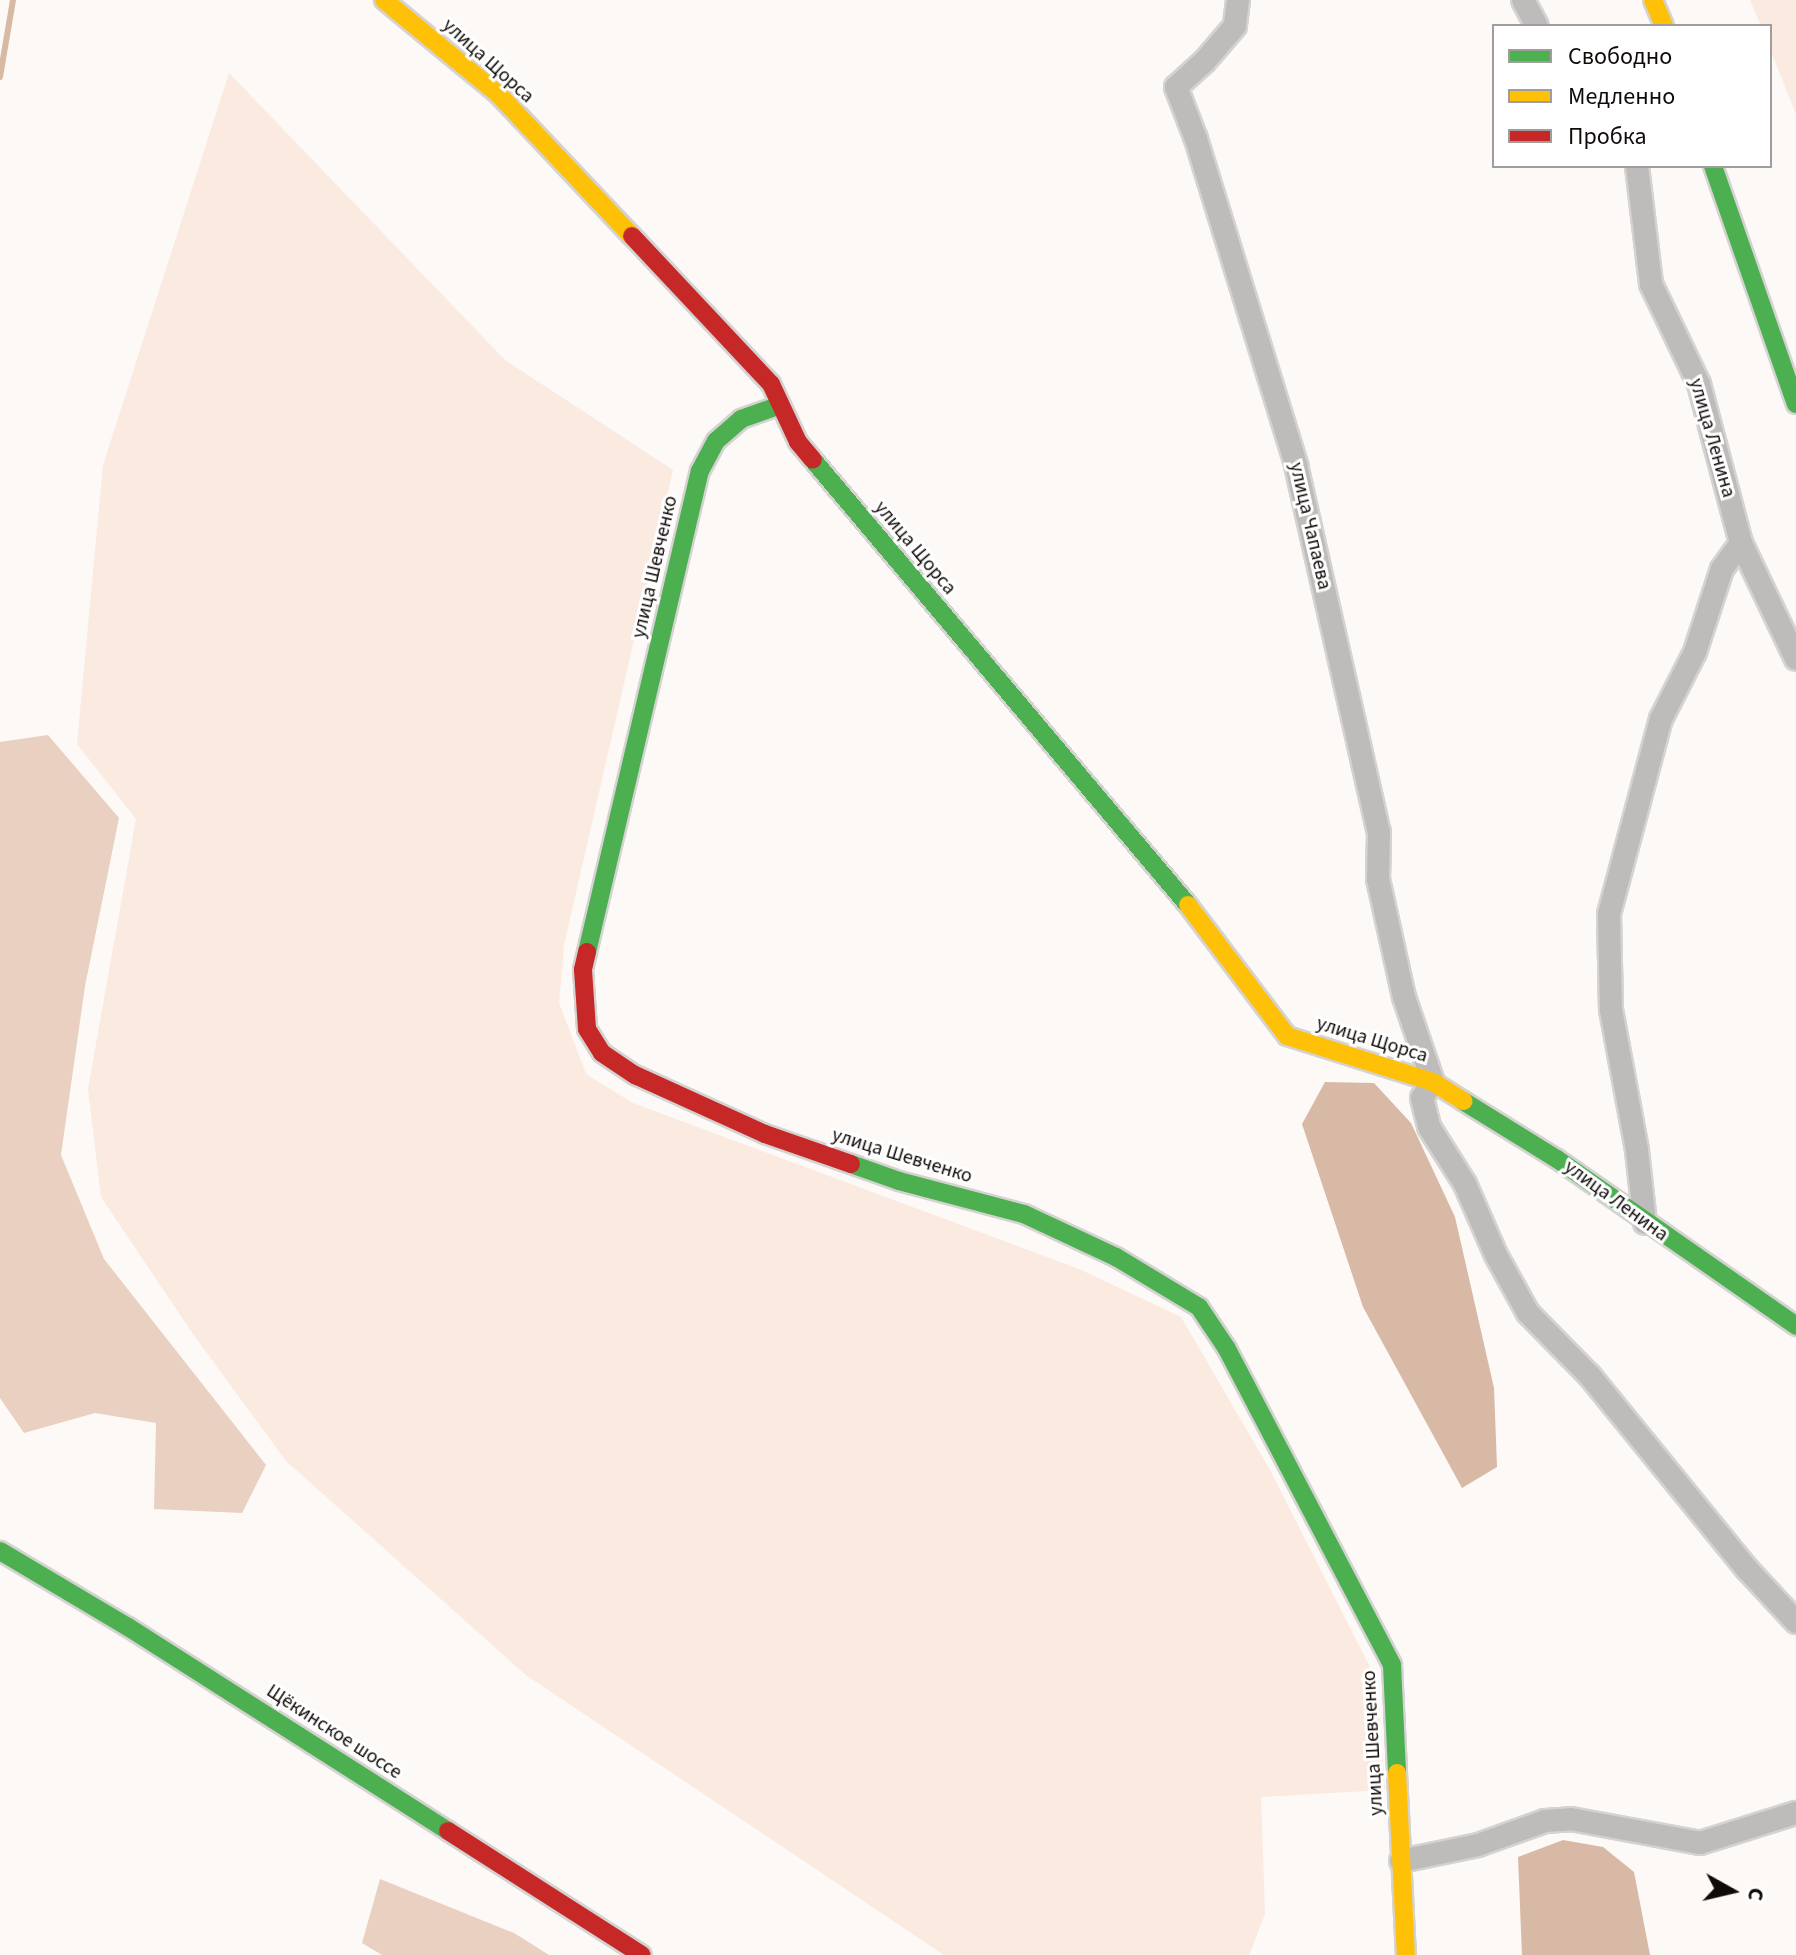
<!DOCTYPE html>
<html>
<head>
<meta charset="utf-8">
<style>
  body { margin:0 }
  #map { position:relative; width:1796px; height:1955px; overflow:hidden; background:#fcf9f7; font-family:"Source Sans 3",sans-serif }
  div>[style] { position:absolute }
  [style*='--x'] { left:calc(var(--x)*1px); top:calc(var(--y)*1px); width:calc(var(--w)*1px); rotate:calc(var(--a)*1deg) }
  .green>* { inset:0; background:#faeae0 }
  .forest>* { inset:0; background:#e9d0c0 }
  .water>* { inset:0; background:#d8b9a5 }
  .stream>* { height:6px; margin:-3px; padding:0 3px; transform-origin:3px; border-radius:3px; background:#d8b9a5 }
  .roads { filter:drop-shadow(2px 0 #d5d3d2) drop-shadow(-2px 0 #d5d3d2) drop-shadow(0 2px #d5d3d2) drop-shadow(0 -2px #d5d3d2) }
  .street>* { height:22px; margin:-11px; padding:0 11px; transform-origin:11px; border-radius:11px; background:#bebcbb }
  .fast>* { height:18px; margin:-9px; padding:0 9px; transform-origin:9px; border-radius:9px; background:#4caf50 }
  .slow>* { height:18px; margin:-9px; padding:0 9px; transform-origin:9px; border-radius:9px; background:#ffc107 }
  .jam>* { height:18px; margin:-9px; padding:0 9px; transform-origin:9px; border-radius:9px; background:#c62828 }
  span { translate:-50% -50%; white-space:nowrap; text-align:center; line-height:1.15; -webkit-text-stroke:6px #fff; paint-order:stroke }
  .street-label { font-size:20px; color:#100b09 }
  .legend { position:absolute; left:1492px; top:24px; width:280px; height:144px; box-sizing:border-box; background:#fff; border:2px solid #9f9d9d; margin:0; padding:10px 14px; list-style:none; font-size:24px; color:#100b09 }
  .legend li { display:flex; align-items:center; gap:16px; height:40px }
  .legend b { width:40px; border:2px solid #9f9d9d }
  .north { position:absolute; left:1692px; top:1851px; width:80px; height:80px; -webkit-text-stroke:6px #fff; paint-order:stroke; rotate:98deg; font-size:22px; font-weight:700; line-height:32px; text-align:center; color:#100b09 }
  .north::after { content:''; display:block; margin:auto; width:28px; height:36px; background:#100b09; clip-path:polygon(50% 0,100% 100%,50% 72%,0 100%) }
</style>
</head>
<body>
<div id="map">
  <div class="green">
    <i style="clip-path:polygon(1750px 0,1796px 0,1796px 114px,1770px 49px,1770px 26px,1761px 26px)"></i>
    <i style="clip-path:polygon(229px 73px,505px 360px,673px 470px,564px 945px,559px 1003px,586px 1074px,633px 1103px,1079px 1269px,1181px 1317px,1270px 1470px,1377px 1681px,1385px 1790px,1261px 1797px,1265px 1914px,1249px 1955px,944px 1955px,526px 1675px,286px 1461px,193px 1334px,101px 1197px,88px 1089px,136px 819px,77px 744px,103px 465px)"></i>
  </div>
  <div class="forest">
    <i style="clip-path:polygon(48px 735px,119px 818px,85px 986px,61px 1155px,104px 1259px,266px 1465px,242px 1513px,154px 1509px,156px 1423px,95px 1413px,24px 1433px,0 1398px,0 742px)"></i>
    <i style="clip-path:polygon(380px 1879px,514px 1933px,549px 1955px,382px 1955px,362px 1943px)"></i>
  </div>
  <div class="water">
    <i style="clip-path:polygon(1325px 1082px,1374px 1083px,1411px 1123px,1455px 1217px,1494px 1388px,1497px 1467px,1462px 1488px,1363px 1307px,1302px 1124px)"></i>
    <i style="clip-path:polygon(1563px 1840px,1603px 1847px,1634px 1872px,1650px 1955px,1522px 1955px,1518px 1857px)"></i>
  </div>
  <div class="stream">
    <i style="--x:0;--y:77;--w:78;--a:-80.4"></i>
  </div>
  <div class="roads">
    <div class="street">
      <i style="--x:1238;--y:0;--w:26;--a:97"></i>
      <i style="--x:1235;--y:26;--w:46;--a:130.6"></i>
      <i style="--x:1205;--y:61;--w:39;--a:138"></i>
      <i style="--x:1176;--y:87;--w:56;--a:69"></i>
      <i style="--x:1196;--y:139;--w:341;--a:72.9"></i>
      <i style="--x:1296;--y:465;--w:376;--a:77.3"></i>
      <i style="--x:1379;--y:832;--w:47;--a:91.2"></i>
      <i style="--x:1378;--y:879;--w:121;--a:77.6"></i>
      <i style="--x:1404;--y:997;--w:90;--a:71.2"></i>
      <i style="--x:1433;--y:1082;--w:19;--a:125"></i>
      <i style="--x:1422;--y:1098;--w:30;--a:76"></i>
      <i style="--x:1429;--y:1127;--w:67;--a:57.7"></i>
      <i style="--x:1465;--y:1184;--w:77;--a:66.4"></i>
      <i style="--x:1496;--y:1255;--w:66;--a:61.1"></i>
      <i style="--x:1528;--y:1313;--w:88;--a:45.5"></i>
      <i style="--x:1590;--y:1376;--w:249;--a:50.9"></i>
      <i style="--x:1747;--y:1569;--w:72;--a:47.2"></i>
      <i style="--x:1523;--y:0;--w:30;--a:62"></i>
      <i style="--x:1637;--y:166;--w:119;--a:83.2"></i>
      <i style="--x:1651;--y:284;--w:111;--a:64.4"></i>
      <i style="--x:1699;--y:384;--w:164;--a:75.2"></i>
      <i style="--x:1741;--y:543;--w:128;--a:64.6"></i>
      <i style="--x:1645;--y:1223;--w:73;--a:-96.3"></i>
      <i style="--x:1637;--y:1150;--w:142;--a:-100.5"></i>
      <i style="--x:1611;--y:1010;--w:96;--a:-91.2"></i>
      <i style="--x:1609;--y:914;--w:202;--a:-75.1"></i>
      <i style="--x:1661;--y:719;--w:75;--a:-63.1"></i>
      <i style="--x:1695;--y:652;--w:87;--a:-72"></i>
      <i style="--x:1722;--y:569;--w:32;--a:-54"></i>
      <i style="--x:1401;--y:1861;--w:79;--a:-11.7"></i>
      <i style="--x:1478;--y:1845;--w:71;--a:-19.7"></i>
      <i style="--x:1545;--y:1821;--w:26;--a:-4"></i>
      <i style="--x:1571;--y:1819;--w:131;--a:10.5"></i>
      <i style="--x:1700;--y:1843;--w:101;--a:-17.4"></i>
    </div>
    <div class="fast">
      <i style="--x:1713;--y:166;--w:252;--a:70.8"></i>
      <i style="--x:813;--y:460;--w:582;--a:49.88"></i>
      <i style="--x:587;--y:952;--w:494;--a:-76.8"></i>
      <i style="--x:700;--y:471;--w:34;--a:-62"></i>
      <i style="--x:716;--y:441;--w:33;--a:-41"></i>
      <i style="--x:741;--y:419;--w:42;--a:-19.3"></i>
      <i style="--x:1463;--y:1101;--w:110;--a:31.7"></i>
      <i style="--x:1557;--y:1159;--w:292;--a:34.9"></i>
      <i style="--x:851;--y:1164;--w:51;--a:19.5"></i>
      <i style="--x:899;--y:1181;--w:129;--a:14.8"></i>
      <i style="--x:1024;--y:1214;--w:102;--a:25.1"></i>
      <i style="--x:1116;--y:1257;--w:97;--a:31.1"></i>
      <i style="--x:1199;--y:1307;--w:50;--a:56.3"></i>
      <i style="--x:1227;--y:1349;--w:356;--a:62.4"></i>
      <i style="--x:1392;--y:1665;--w:108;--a:87.3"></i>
      <i style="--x:0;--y:1551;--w:149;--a:30.7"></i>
      <i style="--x:128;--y:1627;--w:379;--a:32.5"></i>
    </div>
    <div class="slow">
      <i style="--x:384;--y:0;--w:148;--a:39.5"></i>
      <i style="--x:498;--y:94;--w:195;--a:46.7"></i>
      <i style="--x:1653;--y:0;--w:28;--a:67"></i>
      <i style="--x:1188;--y:905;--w:164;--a:52.9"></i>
      <i style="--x:1287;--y:1036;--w:153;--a:17.5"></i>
      <i style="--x:1433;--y:1082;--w:36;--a:32"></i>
      <i style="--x:1397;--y:1773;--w:182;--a:87.2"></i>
    </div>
    <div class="jam">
      <i style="--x:632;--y:236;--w:203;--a:46.8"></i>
      <i style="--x:771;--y:384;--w:64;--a:65"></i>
      <i style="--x:798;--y:442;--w:23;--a:50"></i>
      <i style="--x:587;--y:952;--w:18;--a:103"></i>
      <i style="--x:583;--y:970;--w:59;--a:86.1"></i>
      <i style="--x:587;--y:1029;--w:28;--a:58"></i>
      <i style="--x:602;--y:1053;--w:40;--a:34"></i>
      <i style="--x:635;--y:1075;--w:143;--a:24.4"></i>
      <i style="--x:765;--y:1134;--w:91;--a:19.2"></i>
      <i style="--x:448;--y:1831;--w:230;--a:32.6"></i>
    </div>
  </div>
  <div class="street-label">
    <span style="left:488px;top:61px;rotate:42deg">улица Щорса</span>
    <span style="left:1712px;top:438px;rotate:74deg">улица Ленина</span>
    <span style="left:1310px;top:526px;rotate:77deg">улица Чапаева</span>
    <span style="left:915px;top:548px;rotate:50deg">улица Щорса</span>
    <span style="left:655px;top:567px;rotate:-77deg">улица Шевченко</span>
    <span style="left:1372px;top:1040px;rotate:17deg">улица Щорса</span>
    <span style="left:902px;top:1156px;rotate:17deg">улица Шевченко</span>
    <span style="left:1616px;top:1201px;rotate:36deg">улица Ленина</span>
    <span style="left:334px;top:1732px;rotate:33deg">Щёкинское шоссе</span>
    <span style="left:1373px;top:1743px;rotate:-93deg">улица Шевченко</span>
  </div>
  <ul class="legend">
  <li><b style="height:10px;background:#4caf50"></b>Свободно</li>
  <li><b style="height:10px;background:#ffc107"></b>Медленно</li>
  <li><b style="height:10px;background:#c62828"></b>Пробка</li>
  </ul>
  <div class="north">С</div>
</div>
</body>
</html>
